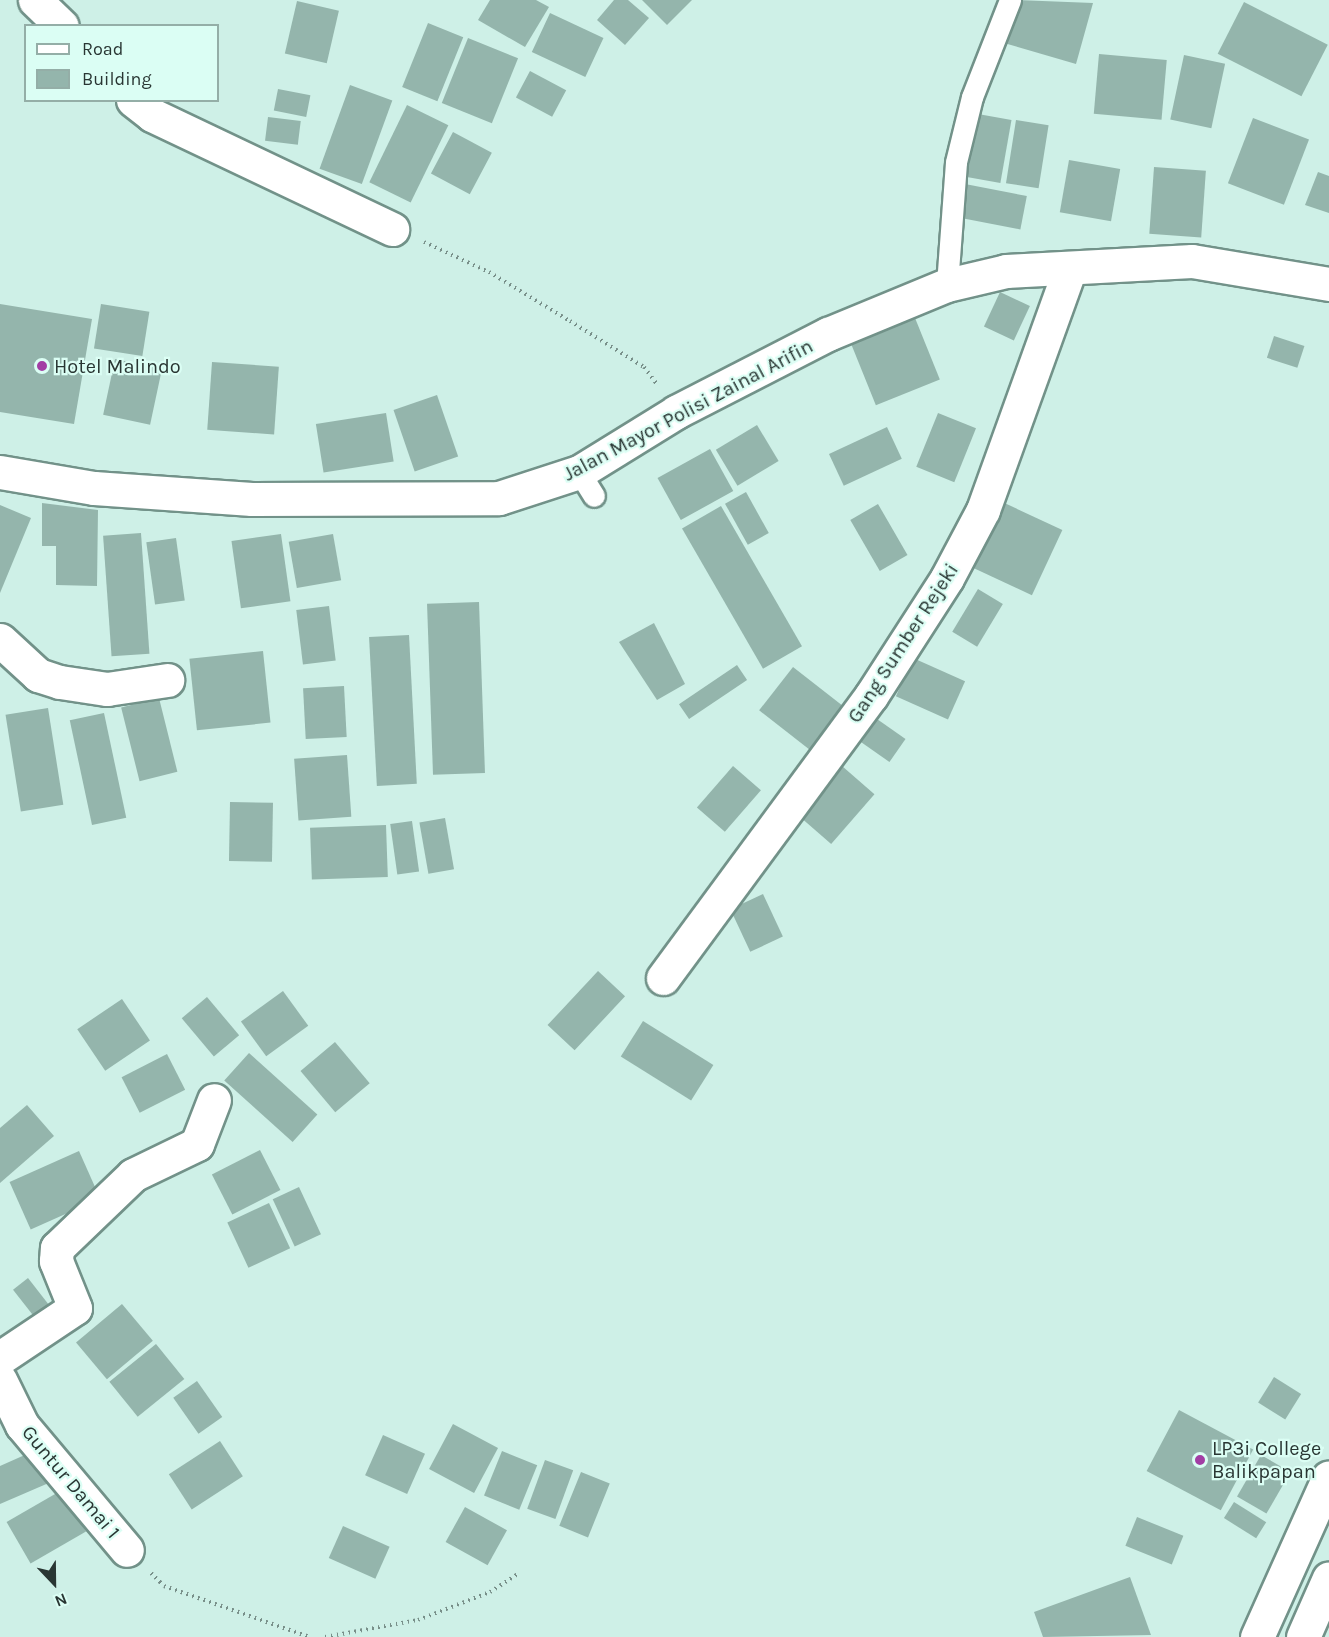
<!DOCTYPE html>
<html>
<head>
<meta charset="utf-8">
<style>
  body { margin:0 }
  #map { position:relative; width:1329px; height:1637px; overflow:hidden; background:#cef0e7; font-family:Karla,sans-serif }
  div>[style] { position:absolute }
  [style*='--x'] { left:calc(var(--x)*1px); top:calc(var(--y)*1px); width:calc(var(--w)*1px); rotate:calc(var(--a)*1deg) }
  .building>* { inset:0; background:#94b5ac; transform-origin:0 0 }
  .path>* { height:4px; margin-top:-2px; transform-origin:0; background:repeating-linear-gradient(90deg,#788f89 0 1.5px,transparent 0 6px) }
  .roads { filter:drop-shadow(2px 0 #729289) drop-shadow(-2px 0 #729289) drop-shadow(0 2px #729289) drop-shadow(0 -2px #729289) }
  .lane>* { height:21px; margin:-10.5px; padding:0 10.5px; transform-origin:10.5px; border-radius:10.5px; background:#fff }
  .street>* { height:33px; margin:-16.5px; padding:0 16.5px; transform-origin:16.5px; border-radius:16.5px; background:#fff }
  .secondary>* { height:33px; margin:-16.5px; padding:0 16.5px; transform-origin:16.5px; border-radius:16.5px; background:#fff }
  .dots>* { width:16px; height:16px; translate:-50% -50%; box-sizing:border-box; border:3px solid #dbfef4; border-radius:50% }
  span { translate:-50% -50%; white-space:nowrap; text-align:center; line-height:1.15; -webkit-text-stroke:4.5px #dbfef4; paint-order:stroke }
  .poi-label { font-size:20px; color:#293633 }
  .left { translate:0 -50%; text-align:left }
  .street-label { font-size:20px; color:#293633 }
  .legend { position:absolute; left:24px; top:24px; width:195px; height:78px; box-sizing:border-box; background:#dbfef4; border:2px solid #94aea7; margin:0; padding:8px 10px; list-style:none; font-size:18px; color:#293633 }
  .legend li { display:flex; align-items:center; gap:12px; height:30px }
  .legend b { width:30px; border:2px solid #94aea7 }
  .north { position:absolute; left:24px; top:1553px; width:60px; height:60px; -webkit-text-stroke:4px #dbfef4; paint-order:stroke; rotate:158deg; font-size:16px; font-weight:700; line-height:24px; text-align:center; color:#293633 }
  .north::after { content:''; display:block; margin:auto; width:21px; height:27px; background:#293633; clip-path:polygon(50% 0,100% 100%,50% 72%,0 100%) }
</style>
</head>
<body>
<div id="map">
  <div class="building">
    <i style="clip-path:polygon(490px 0,536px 0,549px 7px,525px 47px,478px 20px)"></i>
    <i style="clip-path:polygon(614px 0,628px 0,649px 18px,625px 45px,597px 20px)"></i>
    <i style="clip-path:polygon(642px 0,692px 0,667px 25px)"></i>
    <i style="clip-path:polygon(1017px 0,1093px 3px,1076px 64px,1004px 43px)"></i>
    <i style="left:297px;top:1px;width:43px;height:54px;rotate:13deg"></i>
    <i style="left:1244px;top:2px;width:94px;height:58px;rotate:27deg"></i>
    <i style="left:550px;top:13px;width:59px;height:43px;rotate:25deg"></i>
    <i style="left:428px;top:23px;width:38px;height:69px;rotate:22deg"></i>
    <i style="left:468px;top:38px;width:54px;height:70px;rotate:22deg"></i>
    <i style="left:1099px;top:54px;width:68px;height:60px;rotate:5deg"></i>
    <i style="left:1184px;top:55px;width:42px;height:66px;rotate:12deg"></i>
    <i style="left:530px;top:71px;width:41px;height:30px;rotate:28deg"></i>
    <i style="left:350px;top:85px;width:45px;height:89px;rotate:20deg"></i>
    <i style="left:278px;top:89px;width:33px;height:22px;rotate:11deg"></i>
    <i style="left:407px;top:105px;width:46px;height:86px;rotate:26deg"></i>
    <i style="left:978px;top:114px;width:34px;height:64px;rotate:10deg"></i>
    <i style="left:268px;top:117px;width:33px;height:24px;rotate:7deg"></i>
    <i style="left:1253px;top:118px;width:60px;height:70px;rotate:21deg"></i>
    <i style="left:1016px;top:120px;width:33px;height:64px;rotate:9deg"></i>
    <i style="left:453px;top:132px;width:44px;height:47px;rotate:28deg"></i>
    <i style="left:1069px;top:160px;width:52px;height:53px;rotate:10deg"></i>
    <i style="left:1154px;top:167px;width:52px;height:67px;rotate:4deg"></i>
    <i style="clip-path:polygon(1318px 172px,1329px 176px,1329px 213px,1305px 205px)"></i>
    <i style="left:965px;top:184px;width:63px;height:34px;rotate:11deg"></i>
    <i style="left:1000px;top:292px;width:33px;height:38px;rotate:25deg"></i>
    <i style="clip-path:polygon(0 304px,92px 319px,74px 424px,0 412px)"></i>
    <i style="left:101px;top:304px;width:49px;height:45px;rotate:9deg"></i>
    <i style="left:911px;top:308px;width:77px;height:69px;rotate:68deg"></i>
    <i style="left:1274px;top:336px;width:32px;height:23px;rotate:18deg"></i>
    <i style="left:115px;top:359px;width:48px;height:57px;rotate:12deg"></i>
    <i style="left:212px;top:362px;width:67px;height:68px;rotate:4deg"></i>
    <i style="left:437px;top:395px;width:65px;height:46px;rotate:71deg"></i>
    <i style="left:386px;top:413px;width:49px;height:71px;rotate:81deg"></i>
    <i style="left:938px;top:413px;width:41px;height:58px;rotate:22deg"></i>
    <i style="left:757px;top:425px;width:42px;height:48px;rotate:59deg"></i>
    <i style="left:887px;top:427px;width:35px;height:64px;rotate:65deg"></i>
    <i style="left:710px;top:449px;width:48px;height:60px;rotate:61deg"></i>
    <i style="left:746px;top:492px;width:47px;height:24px;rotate:61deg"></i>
    <i style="left:998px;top:500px;width:71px;height:72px;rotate:25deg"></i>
    <i style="clip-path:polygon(42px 503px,98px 510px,97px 586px,56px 585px,56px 546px,42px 546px)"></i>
    <i style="left:878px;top:504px;width:59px;height:32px;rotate:60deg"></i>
    <i style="clip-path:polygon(0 505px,31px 518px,0 593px)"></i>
    <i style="left:721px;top:506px;width:162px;height:45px;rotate:60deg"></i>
    <i style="left:141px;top:533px;width:121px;height:38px;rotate:86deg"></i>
    <i style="left:281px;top:534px;width:68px;height:50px;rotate:82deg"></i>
    <i style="left:333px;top:534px;width:47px;height:45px;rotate:80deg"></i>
    <i style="left:176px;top:538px;width:63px;height:30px;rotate:82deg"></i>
    <i style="left:978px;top:589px;width:29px;height:50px;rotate:31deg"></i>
    <i style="left:479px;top:602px;width:171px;height:52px;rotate:88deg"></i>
    <i style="left:329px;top:606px;width:55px;height:33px;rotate:83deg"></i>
    <i style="clip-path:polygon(654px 623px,685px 684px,657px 700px,619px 642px)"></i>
    <i style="left:409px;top:635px;width:149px;height:40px;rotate:87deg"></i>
    <i style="left:263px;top:651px;width:72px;height:74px;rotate:84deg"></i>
    <i style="left:913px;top:658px;width:57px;height:42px;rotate:24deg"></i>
    <i style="left:737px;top:665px;width:18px;height:70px;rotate:56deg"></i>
    <i style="left:793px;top:667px;width:65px;height:55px;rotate:38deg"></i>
    <i style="left:344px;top:686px;width:51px;height:41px;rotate:87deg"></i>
    <i style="left:159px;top:698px;width:76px;height:39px;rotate:76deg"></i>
    <i style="left:48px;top:708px;width:98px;height:43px;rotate:81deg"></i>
    <i style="left:867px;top:712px;width:47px;height:28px;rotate:35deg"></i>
    <i style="left:104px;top:713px;width:107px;height:35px;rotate:78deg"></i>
    <i style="left:347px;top:755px;width:62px;height:53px;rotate:86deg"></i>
    <i style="left:733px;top:766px;width:37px;height:55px;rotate:41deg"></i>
    <i style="left:842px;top:766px;width:43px;height:66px;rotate:41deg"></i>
    <i style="left:230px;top:802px;width:43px;height:59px;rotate:1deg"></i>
    <i style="left:445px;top:818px;width:52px;height:26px;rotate:80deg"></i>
    <i style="left:412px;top:821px;width:51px;height:22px;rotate:82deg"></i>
    <i style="left:386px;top:825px;width:52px;height:76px;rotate:88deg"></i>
    <i style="left:763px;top:894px;width:47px;height:36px;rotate:65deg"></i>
    <i style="left:598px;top:971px;width:37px;height:74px;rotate:43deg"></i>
    <i style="left:283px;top:991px;width:43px;height:52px;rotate:54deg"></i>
    <i style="left:207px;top:997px;width:50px;height:33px;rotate:50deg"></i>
    <i style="left:122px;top:999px;width:50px;height:54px;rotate:56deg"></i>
    <i style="left:643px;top:1021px;width:83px;height:42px;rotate:32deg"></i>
    <i style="left:335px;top:1042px;width:54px;height:45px;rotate:50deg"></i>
    <i style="left:249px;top:1053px;width:92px;height:37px;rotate:42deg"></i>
    <i style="left:167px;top:1054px;width:40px;height:51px;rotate:63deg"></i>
    <i style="clip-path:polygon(27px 1105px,54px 1136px,0 1183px,0 1128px)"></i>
    <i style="left:260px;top:1150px;width:45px;height:54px;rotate:63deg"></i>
    <i style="left:79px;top:1151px;width:52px;height:76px;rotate:66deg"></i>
    <i style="left:299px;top:1187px;width:52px;height:29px;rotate:65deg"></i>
    <i style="left:269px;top:1203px;width:50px;height:46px;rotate:65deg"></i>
    <i style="left:28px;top:1278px;width:37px;height:19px;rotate:52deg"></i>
    <i style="left:122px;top:1304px;width:48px;height:60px;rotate:50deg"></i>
    <i style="left:156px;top:1344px;width:45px;height:60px;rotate:51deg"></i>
    <i style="left:1274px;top:1377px;width:32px;height:30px;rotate:32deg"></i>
    <i style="left:197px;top:1381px;width:44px;height:29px;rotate:55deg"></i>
    <i style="left:1179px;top:1410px;width:84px;height:69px;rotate:28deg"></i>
    <i style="left:453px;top:1424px;width:51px;height:51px;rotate:28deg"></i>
    <i style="left:383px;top:1435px;width:46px;height:44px;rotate:24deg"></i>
    <i style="left:220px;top:1441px;width:42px;height:61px;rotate:57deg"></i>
    <i style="clip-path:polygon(36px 1450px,51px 1482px,0 1504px,0 1466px)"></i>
    <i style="left:502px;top:1451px;width:38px;height:48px;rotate:22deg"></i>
    <i style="left:1261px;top:1455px;width:34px;height:48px;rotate:30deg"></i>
    <i style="left:545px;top:1460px;width:30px;height:52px;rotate:20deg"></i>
    <i style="left:581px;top:1472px;width:31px;height:58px;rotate:22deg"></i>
    <i style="left:62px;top:1490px;width:48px;height:64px;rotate:60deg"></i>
    <i style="left:1234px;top:1502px;width:38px;height:19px;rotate:32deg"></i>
    <i style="left:465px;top:1507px;width:48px;height:40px;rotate:29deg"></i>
    <i style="left:1137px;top:1517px;width:50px;height:31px;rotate:22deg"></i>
    <i style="left:343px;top:1526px;width:51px;height:35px;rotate:24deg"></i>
    <i style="clip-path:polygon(1130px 1577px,1151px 1635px,1043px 1637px,1034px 1612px)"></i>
  </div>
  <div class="path">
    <i style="--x:424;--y:242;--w:72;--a:24.8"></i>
    <i style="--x:489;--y:272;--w:95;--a:31.2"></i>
    <i style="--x:570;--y:321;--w:87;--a:31.9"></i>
    <i style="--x:644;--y:367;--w:21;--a:53"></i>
    <i style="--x:151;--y:1573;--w:18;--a:45"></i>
    <i style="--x:164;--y:1586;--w:155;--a:19.3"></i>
    <i style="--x:325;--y:1637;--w:95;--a:-10.4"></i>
    <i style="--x:418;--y:1620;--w:77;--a:-21.3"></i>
    <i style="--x:490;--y:1592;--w:35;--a:-33"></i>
  </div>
  <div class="roads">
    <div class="lane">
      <i style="--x:947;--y:285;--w:123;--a:-85.8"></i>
      <i style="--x:956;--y:162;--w:67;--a:-76.2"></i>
      <i style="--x:972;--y:97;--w:104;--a:-68.6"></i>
      <i style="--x:579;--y:472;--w:28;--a:58"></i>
    </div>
    <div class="street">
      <i style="--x:35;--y:0;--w:37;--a:44"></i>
      <i style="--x:133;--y:100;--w:24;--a:38"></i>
      <i style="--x:152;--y:115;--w:266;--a:25.4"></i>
      <i style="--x:0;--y:640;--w:52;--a:42.6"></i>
      <i style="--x:38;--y:675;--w:23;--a:18"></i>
      <i style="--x:60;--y:682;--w:48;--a:8.5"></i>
      <i style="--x:107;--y:689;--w:61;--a:-8.5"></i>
      <i style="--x:663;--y:978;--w:350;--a:-53.6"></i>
      <i style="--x:871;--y:696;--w:140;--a:-57.2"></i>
      <i style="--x:947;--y:578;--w:77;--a:-62.1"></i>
      <i style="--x:983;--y:510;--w:256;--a:-70.2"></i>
      <i style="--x:0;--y:1358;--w:90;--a:-33.7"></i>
      <i style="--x:75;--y:1308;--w:51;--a:-112"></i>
      <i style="--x:56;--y:1261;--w:13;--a:-86"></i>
      <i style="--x:57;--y:1248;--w:105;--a:-43.8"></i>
      <i style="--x:133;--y:1175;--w:71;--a:-25.8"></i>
      <i style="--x:197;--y:1144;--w:47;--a:-68.9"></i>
      <i style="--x:0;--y:1380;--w:50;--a:63.9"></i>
      <i style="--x:22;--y:1425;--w:163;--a:50"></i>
    </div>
    <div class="secondary">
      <i style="--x:0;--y:472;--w:95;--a:9.7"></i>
      <i style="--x:94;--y:488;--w:158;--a:4"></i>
      <i style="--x:252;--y:499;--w:247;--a:-0.2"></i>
      <i style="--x:499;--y:498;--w:84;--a:-18"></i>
      <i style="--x:579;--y:472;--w:114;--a:-31.7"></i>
      <i style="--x:676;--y:412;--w:171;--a:-27.2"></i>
      <i style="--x:828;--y:334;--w:129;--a:-22.4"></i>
      <i style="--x:947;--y:285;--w:61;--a:-13.3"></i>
      <i style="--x:1006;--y:271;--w:186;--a:-3.1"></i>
      <i style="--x:1192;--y:261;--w:139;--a:9.5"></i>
      <i style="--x:1257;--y:1637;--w:175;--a:-65.8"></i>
      <i style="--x:1303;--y:1637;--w:64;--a:-66.2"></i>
    </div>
  </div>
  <div class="dots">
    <i style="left:42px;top:366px;background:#a23ea4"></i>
    <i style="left:1200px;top:1460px;background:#a23ea4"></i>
  </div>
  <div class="poi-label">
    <span class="left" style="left:54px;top:366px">Hotel Malindo</span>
    <span class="left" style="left:1212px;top:1460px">LP3i College<br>Balikpapan</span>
  </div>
  <div class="street-label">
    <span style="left:688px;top:410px;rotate:-28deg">Jalan Mayor Polisi Zainal Arifin</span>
    <span style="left:903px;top:643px;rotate:-57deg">Gang Sumber Rejeki</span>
    <span style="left:71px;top:1482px;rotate:50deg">Guntur Damai 1</span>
  </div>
  <ul class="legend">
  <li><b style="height:8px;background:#fff"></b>Road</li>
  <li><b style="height:16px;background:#94b5ac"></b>Building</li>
  </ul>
  <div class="north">N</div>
</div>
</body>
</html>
